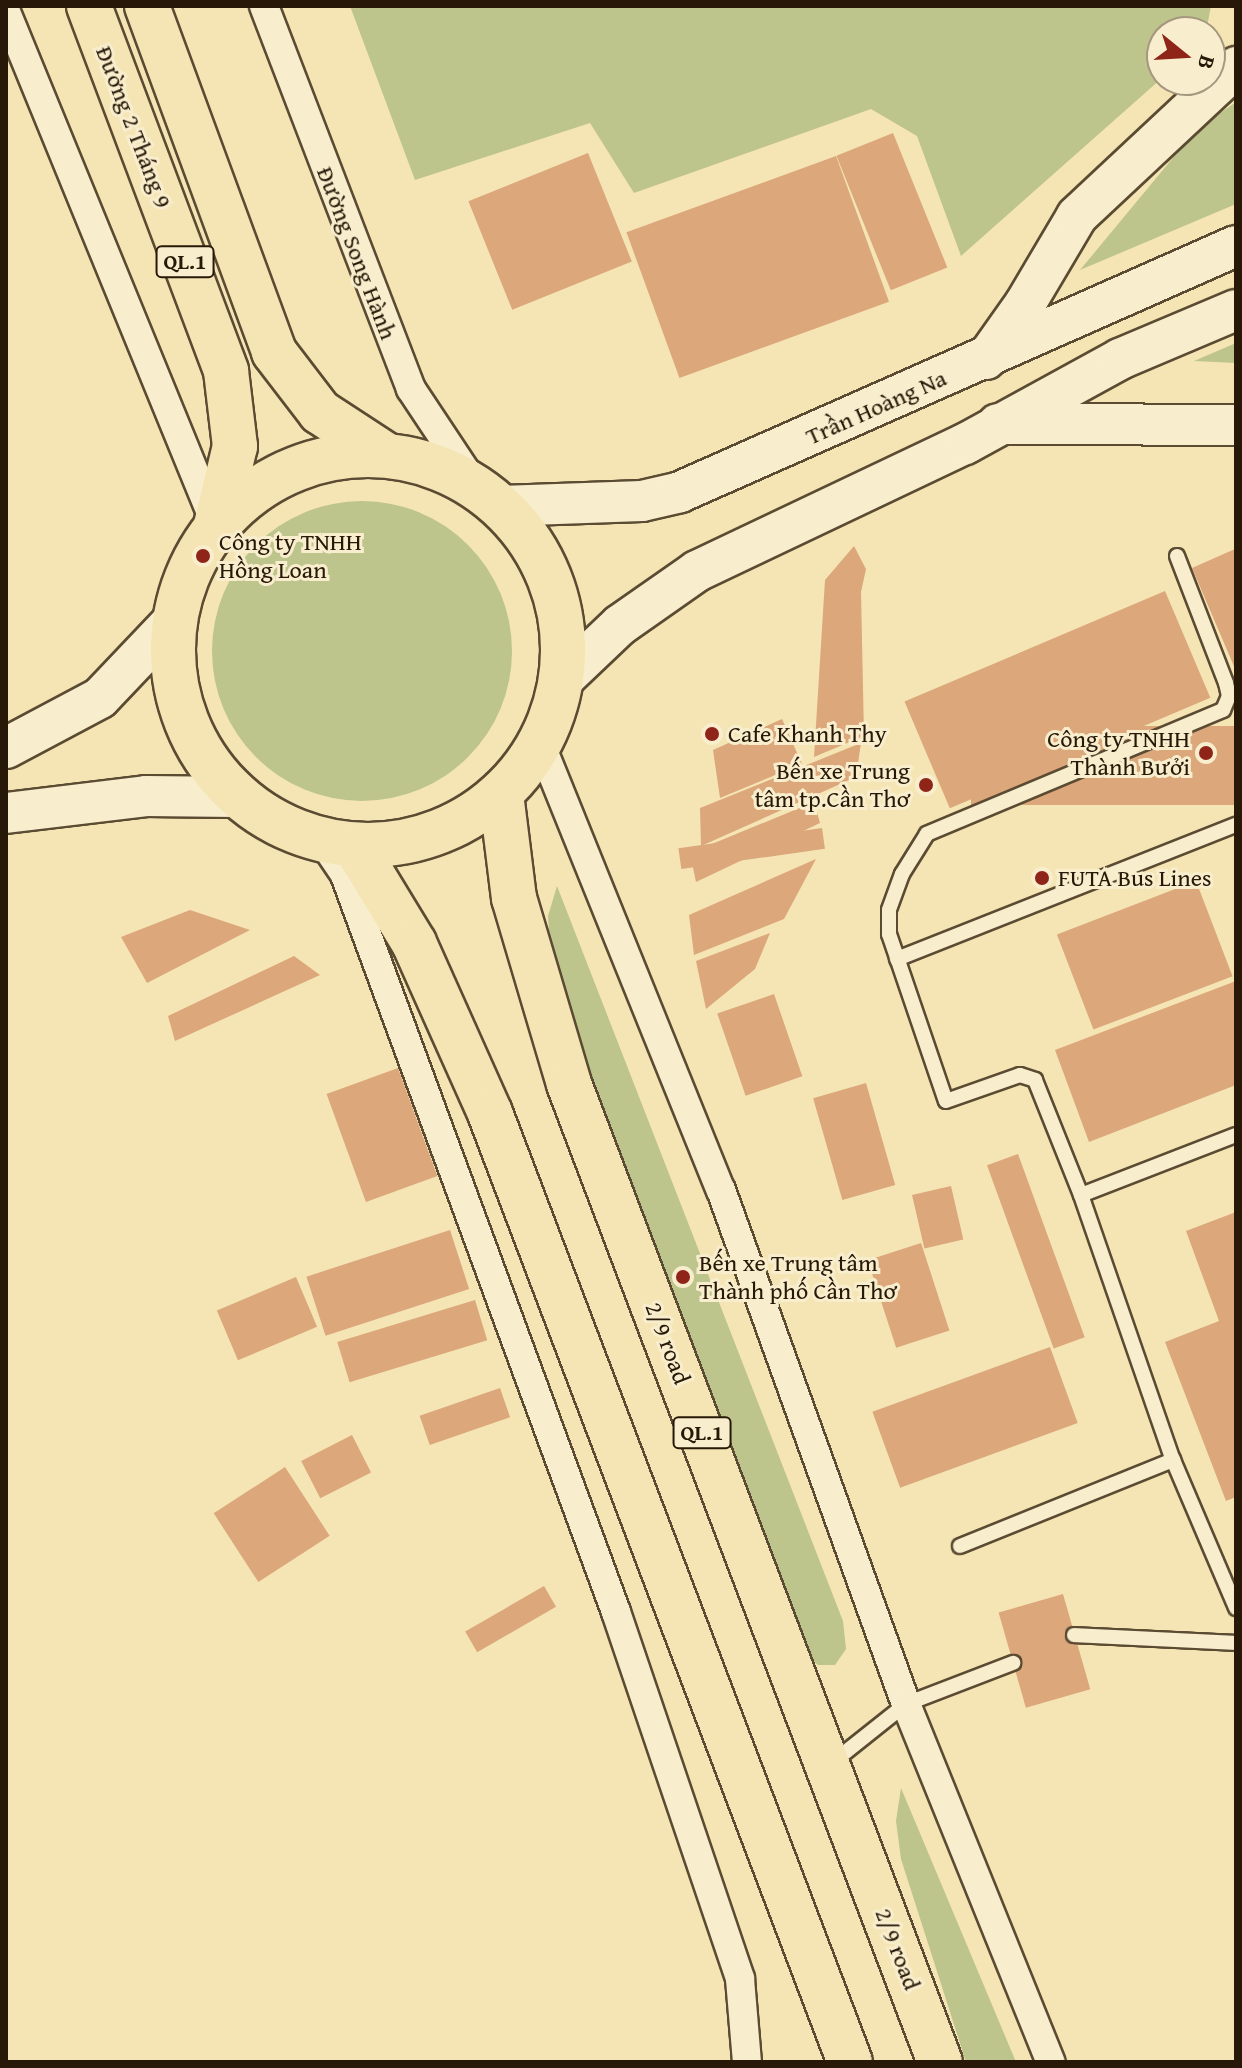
<!DOCTYPE html>
<html>
<head>
<meta charset="utf-8">
<style>
  body { margin:0 }
  #map { position:relative; width:1242px; height:2068px; overflow:hidden; background:#f5e5b4; font-family:"Gentium Book Plus",serif }
  div>[style] { position:absolute }
  [style*='--x'] { left:calc(var(--x)*1px); top:calc(var(--y)*1px); width:calc(var(--w)*1px); rotate:calc(var(--a)*1deg) }
  .green>* { inset:0; background:#bdc48c }
  .round { border-radius:50% }
  .building>* { inset:0; background:#dba77b; transform-origin:0 0 }
  .roads { filter:drop-shadow(2px 0 #5b4b32) drop-shadow(-2px 0 #5b4b32) drop-shadow(0 2px #5b4b32) drop-shadow(0 -2px #5b4b32) }
  .lane>* { height:14px; margin:-7px; padding:0 7px; transform-origin:7px; border-radius:7px; background:#f8eece }
  .street>* { height:28px; margin:-14px; padding:0 14px; transform-origin:14px; border-radius:14px; background:#f8eece }
  .secondary>* { height:40px; margin:-20px; padding:0 20px; transform-origin:20px; border-radius:20px; background:#f8eece }
  .highway>* { height:44px; margin:-22px; padding:0 22px; transform-origin:22px; border-radius:22px; background:#f5e5b4 }
  .highway>.ring { margin:-22px; padding:0; box-sizing:content-box; background:none; border:44px solid #f5e5b4; border-radius:50% }
  .dots>* { width:22px; height:22px; translate:-50% -50%; box-sizing:border-box; border:4px solid #f8eece; border-radius:50% }
  span { translate:-50% -50%; white-space:nowrap; text-align:center; line-height:1.15; -webkit-text-stroke:6px #f8eece; paint-order:stroke }
  .shield-label span { padding:2px 6px; background:#f8eece; border:2px solid; border-radius:6px; -webkit-text-stroke-width:0 }
  .shield-label { font-size:22px; color:#281807; font-weight:700 }
  .street-label { font-size:24px; color:#281807 }
  .poi-label { font-size:24px; color:#281807 }
  .left { translate:0 -50%; text-align:left }
  .right { translate:-100% -50%; text-align:right }
  .frame { position:absolute; inset:0; border:8px solid #281807; pointer-events:none }
  .north { position:absolute; left:1146px; top:16px; width:80px; height:80px; box-sizing:border-box; background:#f8eece; border:2px solid #a5987e; border-radius:50%; rotate:108deg; font-size:22px; font-weight:700; line-height:32px; text-align:center; color:#281807 }
  .north::after { content:''; display:block; margin:auto; width:28px; height:36px; background:#8f2418; clip-path:polygon(50% 0,100% 100%,50% 72%,0 100%) }
</style>
</head>
<body>
<div id="map">
  <div class="green">
    <i style="clip-path:polygon(350px 6px,1211px 6px,1206px 32px,1162px 32px,1162px 78px,961px 256px,917px 136px,871px 109px,634px 193px,590px 123px,415px 180px)"></i>
    <i style="clip-path:polygon(1236px 102px,1236px 204px,1080px 270px,1196px 130px)"></i>
    <i style="clip-path:polygon(1236px 343px,1236px 363px,1194px 361px)"></i>
    <i class="round" style="left:212px;top:501px;width:300px;height:300px"></i>
    <i style="clip-path:polygon(557px 886px,843px 1621px,846px 1649px,835px 1665px,818px 1665px,802px 1651px,569px 1022px,550px 947px,548px 916px)"></i>
    <i style="clip-path:polygon(901px 1788px,1016px 2062px,966px 2062px,901px 1859px,896px 1821px)"></i>
  </div>
  <div class="building">
    <i style="left:893px;top:133px;width:145px;height:61px;rotate:68deg"></i>
    <i style="left:588px;top:153px;width:117px;height:129px;rotate:68deg"></i>
    <i style="left:836px;top:156px;width:155px;height:223px;rotate:70deg"></i>
    <i style="clip-path:polygon(854px 546px,866px 569px,861px 592px,864px 736px,814px 757px,825px 580px)"></i>
    <i style="clip-path:polygon(1235px 549px,1236px 552px,1236px 671px,1192px 568px)"></i>
    <i style="left:1165px;top:591px;width:116px;height:283px;rotate:67deg"></i>
    <i style="clip-path:polygon(782px 719px,802px 764px,720px 798px,713px 750px)"></i>
    <i style="left:1236px;top:726px;width:79px;height:265px;rotate:90deg"></i>
    <i style="clip-path:polygon(861px 743px,856px 777px,701px 846px,700px 808px)"></i>
    <i style="clip-path:polygon(814px 802px,820px 823px,696px 882px,690px 853px)"></i>
    <i style="left:822px;top:828px;width:21px;height:145px;rotate:82deg"></i>
    <i style="clip-path:polygon(816px 859px,784px 919px,694px 955px,689px 915px)"></i>
    <i style="left:1196px;top:881px;width:102px;height:149px;rotate:69deg"></i>
    <i style="clip-path:polygon(190px 910px,250px 930px,147px 983px,121px 937px)"></i>
    <i style="clip-path:polygon(770px 933px,755px 969px,706px 1009px,696px 961px)"></i>
    <i style="clip-path:polygon(294px 956px,320px 975px,175px 1041px,168px 1016px)"></i>
    <i style="clip-path:polygon(1236px 981px,1236px 1085px,1089px 1142px,1055px 1050px)"></i>
    <i style="left:774px;top:994px;width:87px;height:60px;rotate:71deg"></i>
    <i style="left:398px;top:1068px;width:115px;height:76px;rotate:70deg"></i>
    <i style="left:866px;top:1083px;width:106px;height:55px;rotate:74deg"></i>
    <i style="left:1018px;top:1154px;width:195px;height:33px;rotate:70deg"></i>
    <i style="left:951px;top:1186px;width:55px;height:40px;rotate:77deg"></i>
    <i style="clip-path:polygon(1236px 1212px,1236px 1497px,1226px 1501px,1165px 1342px,1219px 1321px,1186px 1231px)"></i>
    <i style="left:450px;top:1230px;width:62px;height:151px;rotate:72deg"></i>
    <i style="left:921px;top:1243px;width:92px;height:56px;rotate:72deg"></i>
    <i style="left:296px;top:1277px;width:54px;height:86px;rotate:67deg"></i>
    <i style="left:475px;top:1300px;width:42px;height:144px;rotate:73deg"></i>
    <i style="left:1050px;top:1347px;width:81px;height:189px;rotate:70deg"></i>
    <i style="left:500px;top:1388px;width:31px;height:85px;rotate:71deg"></i>
    <i style="left:352px;top:1435px;width:42px;height:57px;rotate:63deg"></i>
    <i style="left:285px;top:1467px;width:82px;height:85px;rotate:57deg"></i>
    <i style="left:544px;top:1586px;width:24px;height:91px;rotate:60deg"></i>
    <i style="left:1063px;top:1594px;width:99px;height:67px;rotate:74deg"></i>
  </div>
  <div class="roads">
    <div class="lane">
      <i style="--x:1177;--y:556;--w:136;--a:68.9"></i>
      <i style="--x:1226;--y:683;--w:13;--a:77"></i>
      <i style="--x:1229;--y:696;--w:15;--a:113"></i>
      <i style="--x:1223;--y:710;--w:321;--a:157.3"></i>
      <i style="--x:927;--y:834;--w:47;--a:122"></i>
      <i style="--x:902;--y:874;--w:38;--a:110"></i>
      <i style="--x:889;--y:910;--w:24;--a:90"></i>
      <i style="--x:889;--y:934;--w:176;--a:71.2"></i>
      <i style="--x:946;--y:1101;--w:78;--a:-19.4"></i>
      <i style="--x:1020;--y:1075;--w:16;--a:18"></i>
      <i style="--x:1035;--y:1080;--w:124;--a:68.2"></i>
      <i style="--x:1081;--y:1195;--w:166;--a:-21.2"></i>
      <i style="--x:897;--y:959;--w:365;--a:-21.6"></i>
      <i style="--x:1081;--y:1195;--w:281;--a:70.9"></i>
      <i style="--x:1173;--y:1460;--w:161;--a:66.9"></i>
      <i style="--x:960;--y:1546;--w:230;--a:-22"></i>
      <i style="--x:1074;--y:1635;--w:162;--a:2.8"></i>
      <i style="--x:833;--y:1762;--w:93;--a:-38.5"></i>
      <i style="--x:906;--y:1704;--w:115;--a:-21"></i>
    </div>
    <div class="street">
      <i style="--x:264;--y:6;--w:410;--a:69"></i>
      <i style="--x:411;--y:389;--w:118;--a:56.4"></i>
      <i style="--x:6;--y:12;--w:554;--a:67.74"></i>
      <i style="--x:540;--y:743;--w:482;--a:68"></i>
      <i style="--x:721;--y:1190;--w:546;--a:70.21"></i>
      <i style="--x:906;--y:1704;--w:386;--a:68"></i>
      <i style="--x:323;--y:842;--w:40;--a:56"></i>
      <i style="--x:345;--y:875;--w:785;--a:69.81"></i>
      <i style="--x:616;--y:1612;--w:387;--a:71.3"></i>
      <i style="--x:740;--y:1979;--w:83;--a:85.2"></i>
    </div>
    <div class="secondary">
      <i style="--x:986;--y:359;--w:67;--a:-54.7"></i>
      <i style="--x:1025;--y:304;--w:102;--a:-59.4"></i>
      <i style="--x:1077;--y:216;--w:218;--a:-43.1"></i>
      <i style="--x:998;--y:424;--w:238;--a:0.2"></i>
      <i style="--x:501;--y:506;--w:141;--a:-2"></i>
      <i style="--x:642;--y:501;--w:39;--a:-13"></i>
      <i style="--x:680;--y:492;--w:608;--a:-23.87"></i>
      <i style="--x:560;--y:682;--w:83;--a:-43.5"></i>
      <i style="--x:620;--y:625;--w:94;--a:-35"></i>
      <i style="--x:697;--y:571;--w:297;--a:-25.4"></i>
      <i style="--x:965;--y:444;--w:177;--a:-28.7"></i>
      <i style="--x:1120;--y:359;--w:126;--a:-22.9"></i>
      <i style="--x:6;--y:748;--w:106;--a:-28"></i>
      <i style="--x:100;--y:698;--w:109;--a:-46.5"></i>
      <i style="--x:6;--y:813;--w:141;--a:-6.9"></i>
      <i style="--x:146;--y:796;--w:91;--a:0.6"></i>
    </div>
    <div class="highway">
      <i style="--x:89;--y:6;--w:390;--a:69.4"></i>
      <i style="--x:226;--y:371;--w:76;--a:83.2"></i>
      <i style="--x:235;--y:446;--w:81;--a:103.5"></i>
      <i style="--x:147;--y:6;--w:369;--a:69.8"></i>
      <i style="--x:274;--y:352;--w:76;--a:52.5"></i>
      <i style="--x:320;--y:412;--w:79;--a:33.1"></i>
      <i class="ring" style="left:173px;top:455px;width:346px;height:346px"></i>
      <i style="--x:501;--y:794;--w:105;--a:82.9"></i>
      <i style="--x:514;--y:898;--w:194;--a:73.5"></i>
      <i style="--x:569;--y:1084;--w:1046;--a:69.23"></i>
      <i style="--x:355;--y:846;--w:114;--a:58.7"></i>
      <i style="--x:414;--y:943;--w:186;--a:65.9"></i>
      <i style="--x:490;--y:1113;--w:1015;--a:69.23"></i>
    </div>
  </div>
  <div class="dots">
    <i style="left:203px;top:556px;background:#8f2418"></i>
    <i style="left:712px;top:734px;background:#8f2418"></i>
    <i style="left:1206px;top:753px;background:#8f2418"></i>
    <i style="left:926px;top:785px;background:#8f2418"></i>
    <i style="left:1042px;top:878px;background:#8f2418"></i>
    <i style="left:683px;top:1277px;background:#8f2418"></i>
  </div>
  <div class="shield-label">
    <span style="left:185px;top:262px">QL.1</span>
    <span style="left:702px;top:1433px">QL.1</span>
  </div>
  <div class="street-label">
    <span style="left:134px;top:127px;rotate:69deg">Đường 2 Tháng 9</span>
    <span style="left:357px;top:253px;rotate:69deg">Đường Song Hành</span>
    <span style="left:876px;top:407px;rotate:-24deg">Trần Hoàng Na</span>
    <span style="left:668px;top:1343px;rotate:69deg">2/9 road</span>
    <span style="left:898px;top:1949px;rotate:69deg">2/9 road</span>
  </div>
  <div class="poi-label">
    <span class="left" style="left:219px;top:556px">Công ty TNHH<br>Hồng Loan</span>
    <span class="left" style="left:728px;top:734px">Cafe Khanh Thy</span>
    <span class="right" style="left:1190px;top:753px">Công ty TNHH<br>Thành Bưởi</span>
    <span class="right" style="left:910px;top:785px">Bến xe Trung<br>tâm tp.Cần Thơ</span>
    <span class="left" style="left:1058px;top:878px">FUTA Bus Lines</span>
    <span class="left" style="left:699px;top:1277px">Bến xe Trung tâm<br>Thành phố Cần Thơ</span>
  </div>
  <div class="frame"></div>
  <div class="north">B</div>
</div>
</body>
</html>
